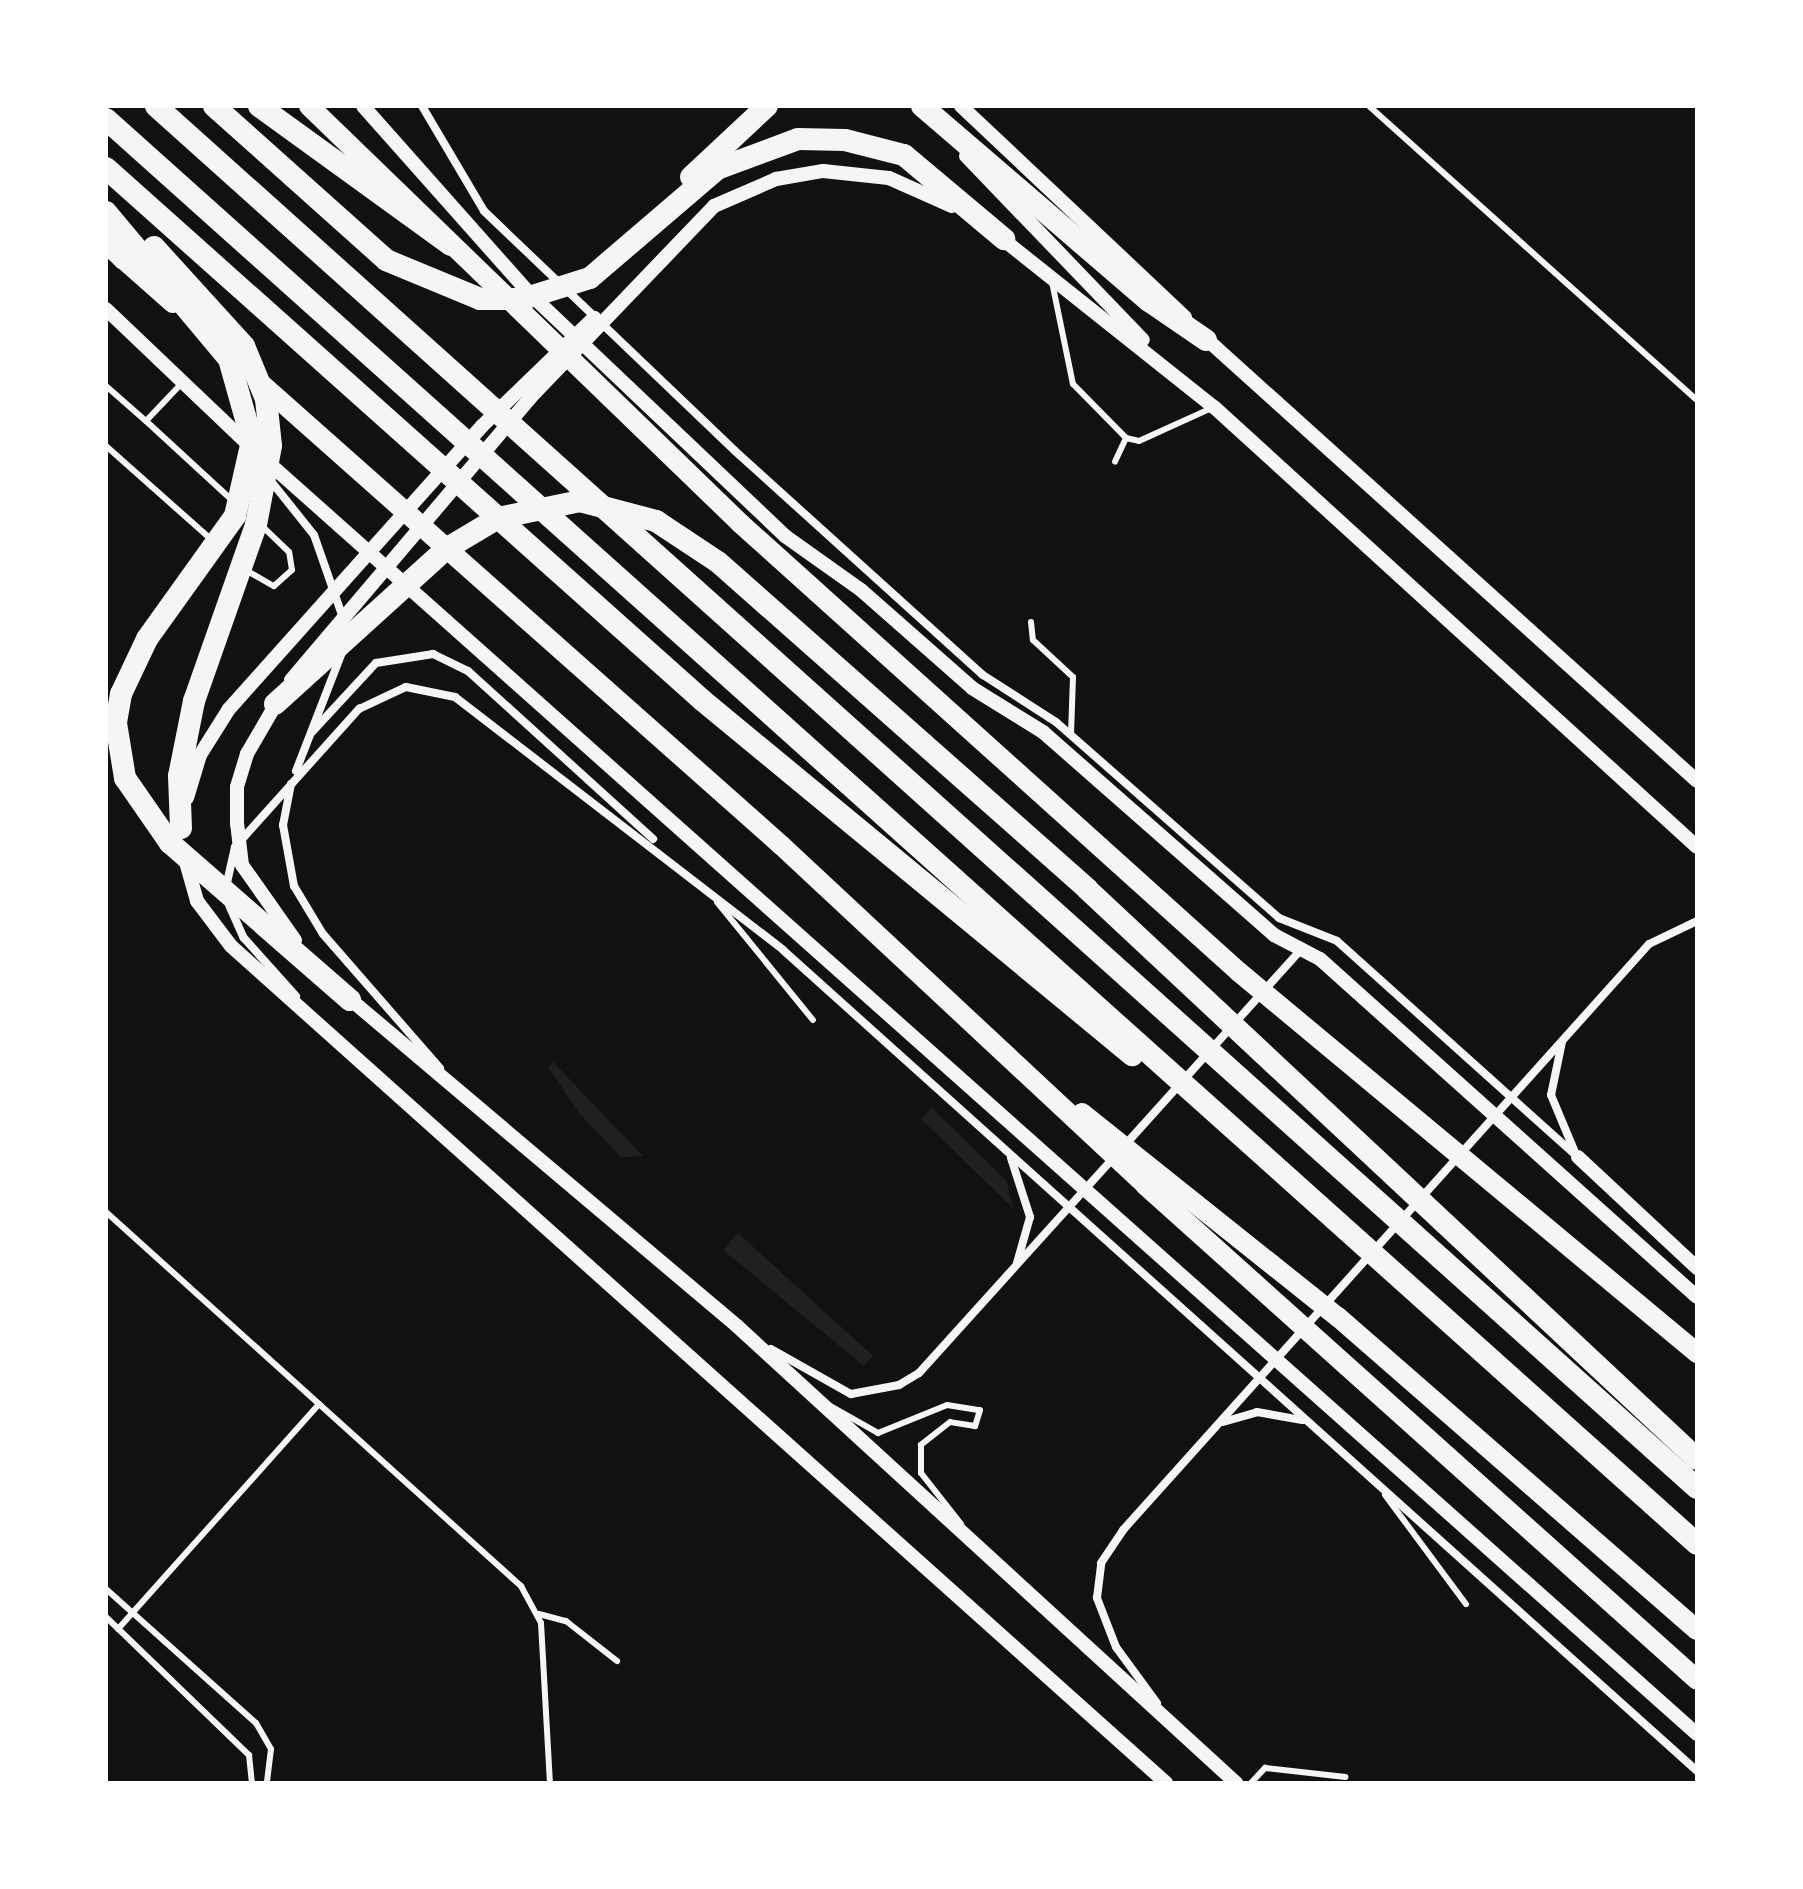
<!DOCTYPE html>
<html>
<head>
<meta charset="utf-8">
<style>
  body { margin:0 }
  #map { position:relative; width:1803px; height:1889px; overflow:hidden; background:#111; font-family:Helvetica,sans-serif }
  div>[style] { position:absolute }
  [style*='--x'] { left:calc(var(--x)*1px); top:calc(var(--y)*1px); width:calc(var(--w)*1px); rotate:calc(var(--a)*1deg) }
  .green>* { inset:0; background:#202020 }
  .service>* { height:6px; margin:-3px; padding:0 3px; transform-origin:3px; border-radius:3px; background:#f5f5f5 }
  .minor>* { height:8px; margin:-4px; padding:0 4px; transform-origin:4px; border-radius:4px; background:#f5f5f5 }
  .tertiary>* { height:14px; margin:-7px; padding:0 7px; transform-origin:7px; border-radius:7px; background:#f5f5f5 }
  .trunk>* { height:20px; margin:-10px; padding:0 10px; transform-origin:10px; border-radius:10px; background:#f5f5f5 }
  .motorway>* { height:22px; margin:-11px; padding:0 11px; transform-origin:11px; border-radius:11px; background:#f5f5f5 }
  span { translate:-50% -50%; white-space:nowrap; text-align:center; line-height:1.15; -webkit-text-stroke:6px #fff; paint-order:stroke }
  .frame { position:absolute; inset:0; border:108px solid #fff; pointer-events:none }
</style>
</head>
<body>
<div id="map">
  <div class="green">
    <i style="clip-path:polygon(553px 1062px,643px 1156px,621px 1157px,578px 1112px,548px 1067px)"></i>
    <i style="clip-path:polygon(932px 1108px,1006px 1180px,1013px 1208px,921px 1119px)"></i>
    <i style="clip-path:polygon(738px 1233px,873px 1356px,864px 1366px,723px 1250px)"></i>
  </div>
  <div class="service">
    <i style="--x:1369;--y:106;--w:440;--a:41.9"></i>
    <i style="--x:1052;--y:282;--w:104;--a:78.4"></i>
    <i style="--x:1073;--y:384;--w:76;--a:45.5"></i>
    <i style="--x:1126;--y:438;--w:26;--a:115"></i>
    <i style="--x:182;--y:383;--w:52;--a:133.5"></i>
    <i style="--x:146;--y:421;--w:117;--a:42.6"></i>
    <i style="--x:106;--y:386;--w:53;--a:41.2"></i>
    <i style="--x:1126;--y:438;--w:13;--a:13"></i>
    <i style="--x:1139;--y:441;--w:82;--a:-24.4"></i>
    <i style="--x:106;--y:446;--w:142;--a:41.6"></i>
    <i style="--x:244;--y:569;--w:34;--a:30"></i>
    <i style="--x:274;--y:586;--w:24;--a:-42"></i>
    <i style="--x:292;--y:570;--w:18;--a:-99"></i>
    <i style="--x:289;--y:552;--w:37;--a:-136"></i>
    <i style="--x:1031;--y:622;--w:18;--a:84"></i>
    <i style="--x:1033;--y:640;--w:54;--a:42.8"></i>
    <i style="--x:1073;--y:677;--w:58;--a:92"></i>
    <i style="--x:717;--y:902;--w:152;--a:50.9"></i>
    <i style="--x:106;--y:1212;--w:559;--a:42.03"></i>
    <i style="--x:521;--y:1586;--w:42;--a:61.6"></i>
    <i style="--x:541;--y:1623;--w:160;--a:86.8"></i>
    <i style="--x:827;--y:1404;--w:59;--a:29.6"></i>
    <i style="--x:878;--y:1433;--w:74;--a:-22.1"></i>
    <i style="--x:947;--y:1405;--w:33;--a:9"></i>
    <i style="--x:980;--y:1410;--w:17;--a:107"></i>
    <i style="--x:975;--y:1426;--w:25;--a:-171"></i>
    <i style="--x:950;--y:1422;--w:37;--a:142"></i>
    <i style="--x:921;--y:1445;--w:28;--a:90"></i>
    <i style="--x:921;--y:1473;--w:65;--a:51.9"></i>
    <i style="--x:1385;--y:1495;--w:136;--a:53.4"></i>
    <i style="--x:106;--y:1589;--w:201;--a:41.8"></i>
    <i style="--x:256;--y:1723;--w:30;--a:60"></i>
    <i style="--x:271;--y:1749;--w:34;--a:97"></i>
    <i style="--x:539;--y:1614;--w:28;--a:15"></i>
    <i style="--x:566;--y:1621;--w:65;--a:38.1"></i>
    <i style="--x:106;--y:1617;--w:199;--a:44"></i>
    <i style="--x:249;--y:1755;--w:28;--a:84"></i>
    <i style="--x:118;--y:1629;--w:302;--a:-48.2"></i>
    <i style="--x:1251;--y:1783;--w:21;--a:-47"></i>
    <i style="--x:1265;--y:1768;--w:81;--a:6.4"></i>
  </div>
  <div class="minor">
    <i style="--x:422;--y:106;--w:122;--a:59.4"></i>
    <i style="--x:484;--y:211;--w:347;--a:43.7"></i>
    <i style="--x:735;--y:451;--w:334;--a:42.1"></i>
    <i style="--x:983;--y:675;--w:87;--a:32.8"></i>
    <i style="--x:1056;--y:722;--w:297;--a:41.3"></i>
    <i style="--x:1279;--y:918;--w:62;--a:21.6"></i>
    <i style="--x:1337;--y:941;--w:324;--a:41.9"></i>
    <i style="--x:270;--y:480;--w:70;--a:51.3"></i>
    <i style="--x:314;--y:535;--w:88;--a:70.7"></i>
    <i style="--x:312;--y:732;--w:94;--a:-47.2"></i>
    <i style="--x:376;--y:663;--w:58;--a:-9"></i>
    <i style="--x:433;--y:654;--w:39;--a:26"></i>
    <i style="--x:468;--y:671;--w:250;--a:42.2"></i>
    <i style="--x:296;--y:771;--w:133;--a:-68.8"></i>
    <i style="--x:291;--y:784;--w:42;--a:101"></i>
    <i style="--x:283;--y:825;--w:62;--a:79.8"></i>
    <i style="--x:294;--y:886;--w:56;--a:58.9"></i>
    <i style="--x:323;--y:934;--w:178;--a:48.9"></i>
    <i style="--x:226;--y:887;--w:41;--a:-77.3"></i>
    <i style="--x:235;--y:847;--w:186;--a:-48.1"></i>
    <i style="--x:359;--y:709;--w:52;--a:-25.1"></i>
    <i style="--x:406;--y:687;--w:50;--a:11.5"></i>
    <i style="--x:455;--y:697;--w:414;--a:37.6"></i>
    <i style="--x:783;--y:950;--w:1229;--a:41.93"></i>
    <i style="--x:229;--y:905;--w:36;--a:66"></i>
    <i style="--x:244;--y:938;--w:78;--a:48.1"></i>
    <i style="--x:1562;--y:1042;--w:54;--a:101.7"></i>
    <i style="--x:1551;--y:1095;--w:60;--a:67.3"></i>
    <i style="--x:1125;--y:1145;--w:266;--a:-48"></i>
    <i style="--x:1011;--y:1158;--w:62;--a:72.1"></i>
    <i style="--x:1030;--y:1217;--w:48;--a:105.8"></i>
    <i style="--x:771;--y:1349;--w:92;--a:29.4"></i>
    <i style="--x:851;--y:1394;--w:49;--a:-10.6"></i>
    <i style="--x:899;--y:1385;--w:23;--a:-31"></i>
    <i style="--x:919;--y:1373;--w:290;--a:-47.9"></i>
    <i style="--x:1223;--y:1422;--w:35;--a:-16"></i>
    <i style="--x:1257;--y:1412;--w:46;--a:10.1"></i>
    <i style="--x:1157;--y:1703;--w:69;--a:-126.2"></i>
    <i style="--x:1116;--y:1647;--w:53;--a:-111.2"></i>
    <i style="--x:1097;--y:1598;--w:35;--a:-83"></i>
    <i style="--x:1101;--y:1563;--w:40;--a:-56"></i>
    <i style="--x:1123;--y:1530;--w:787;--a:-48.09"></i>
    <i style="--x:1649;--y:944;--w:53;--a:-25.6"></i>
  </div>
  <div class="tertiary">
    <i style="--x:363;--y:106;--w:247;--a:48.4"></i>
    <i style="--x:527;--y:291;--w:356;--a:43.5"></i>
    <i style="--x:785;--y:536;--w:93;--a:35.4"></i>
    <i style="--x:861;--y:590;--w:148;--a:41.4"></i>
    <i style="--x:972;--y:688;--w:84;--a:31.8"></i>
    <i style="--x:1043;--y:732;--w:308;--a:41.3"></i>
    <i style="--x:1274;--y:935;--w:52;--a:27.6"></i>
    <i style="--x:1320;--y:959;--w:506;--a:41.88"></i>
    <i style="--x:961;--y:106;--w:308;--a:43.3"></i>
    <i style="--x:966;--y:156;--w:255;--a:46.1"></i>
    <i style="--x:1000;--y:237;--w:273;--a:38.5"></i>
    <i style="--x:1214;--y:407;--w:653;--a:42.33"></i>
    <i style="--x:106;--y:309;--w:203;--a:43.6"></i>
    <i style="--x:253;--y:449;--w:1933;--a:41.67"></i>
    <i style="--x:1202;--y:335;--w:666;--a:42.02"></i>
    <i style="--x:291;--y:680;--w:370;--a:-49.7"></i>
    <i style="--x:530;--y:398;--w:266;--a:-46.2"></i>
    <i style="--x:714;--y:206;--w:68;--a:-23.5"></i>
    <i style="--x:776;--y:179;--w:48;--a:-9.7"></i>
    <i style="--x:823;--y:171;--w:66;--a:6.1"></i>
    <i style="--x:889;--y:178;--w:69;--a:24"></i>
    <i style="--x:280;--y:697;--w:66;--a:120.1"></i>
    <i style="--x:247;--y:754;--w:34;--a:107"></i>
    <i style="--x:237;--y:787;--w:36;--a:90"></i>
    <i style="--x:237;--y:823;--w:42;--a:83.2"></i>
    <i style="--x:242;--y:865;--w:92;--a:54.8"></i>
    <i style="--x:187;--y:798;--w:45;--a:-73.2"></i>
    <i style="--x:200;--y:755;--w:54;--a:-57.8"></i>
    <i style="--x:229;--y:709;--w:380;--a:-48.2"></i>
    <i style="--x:482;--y:426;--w:156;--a:-44"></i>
    <i style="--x:184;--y:855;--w:48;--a:74.2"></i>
    <i style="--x:197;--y:901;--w:56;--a:52.9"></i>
    <i style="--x:231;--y:946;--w:1255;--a:41.83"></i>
    <i style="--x:344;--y:994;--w:514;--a:40.19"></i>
    <i style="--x:737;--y:1326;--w:677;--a:42.48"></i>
    <i style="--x:1578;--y:1157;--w:163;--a:43"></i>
  </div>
  <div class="trunk">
    <i style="--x:309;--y:106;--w:600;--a:44.05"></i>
    <i style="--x:740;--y:523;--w:671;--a:41.98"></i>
    <i style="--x:1239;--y:972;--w:596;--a:39.76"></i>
    <i style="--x:113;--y:250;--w:80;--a:41.5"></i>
    <i style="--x:258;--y:381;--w:699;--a:41.58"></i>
    <i style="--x:781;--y:845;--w:498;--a:43"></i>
    <i style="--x:1145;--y:1185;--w:741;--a:41.88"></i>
    <i style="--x:1082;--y:1113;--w:327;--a:38.6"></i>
    <i style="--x:1338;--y:1317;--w:476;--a:41.1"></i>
  </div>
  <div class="motorway">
    <i style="--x:156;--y:106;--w:2070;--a:41.89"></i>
    <i style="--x:214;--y:106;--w:231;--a:41.8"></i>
    <i style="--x:386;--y:260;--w:102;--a:22.5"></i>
    <i style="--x:480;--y:299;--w:43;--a:0"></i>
    <i style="--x:523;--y:299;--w:70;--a:-17.4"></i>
    <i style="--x:590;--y:278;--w:167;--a:-40.6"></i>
    <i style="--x:717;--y:169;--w:86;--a:-20.3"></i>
    <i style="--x:798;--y:139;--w:47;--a:1.2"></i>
    <i style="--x:845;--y:140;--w:61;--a:14.3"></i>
    <i style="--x:904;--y:155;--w:131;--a:40"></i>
    <i style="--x:259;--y:106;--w:237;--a:35.9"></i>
    <i style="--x:922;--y:106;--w:299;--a:40.7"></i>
    <i style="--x:1149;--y:301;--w:69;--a:34.4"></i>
    <i style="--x:106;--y:119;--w:2136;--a:41.85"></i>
    <i style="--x:106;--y:168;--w:799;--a:41.75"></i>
    <i style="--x:702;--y:700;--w:558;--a:39.54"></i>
    <i style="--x:691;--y:177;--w:104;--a:-43.1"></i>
    <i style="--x:106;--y:212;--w:192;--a:50.1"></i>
    <i style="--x:229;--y:359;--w:85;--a:74.3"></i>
    <i style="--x:252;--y:441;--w:77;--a:102.8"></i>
    <i style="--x:235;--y:516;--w:151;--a:125.6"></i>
    <i style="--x:147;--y:639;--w:61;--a:115.3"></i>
    <i style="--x:121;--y:694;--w:29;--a:100"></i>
    <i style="--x:116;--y:723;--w:56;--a:80.7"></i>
    <i style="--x:125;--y:778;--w:79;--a:55.3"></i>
    <i style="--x:170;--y:843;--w:239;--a:41.1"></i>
    <i style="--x:106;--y:237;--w:28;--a:51"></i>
    <i style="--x:154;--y:247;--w:134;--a:47.7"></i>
    <i style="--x:244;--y:346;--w:57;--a:67.5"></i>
    <i style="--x:266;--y:399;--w:47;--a:83.9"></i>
    <i style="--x:271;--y:446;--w:80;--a:100.8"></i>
    <i style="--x:256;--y:525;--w:187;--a:109.4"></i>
    <i style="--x:194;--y:701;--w:76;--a:101.3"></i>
    <i style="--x:179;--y:776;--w:52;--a:87.8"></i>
    <i style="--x:275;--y:704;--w:231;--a:-42.2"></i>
    <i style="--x:446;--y:549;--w:61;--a:-30.8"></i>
    <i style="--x:498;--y:518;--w:84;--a:-11.7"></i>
    <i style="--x:580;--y:501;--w:79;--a:14.7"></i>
    <i style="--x:656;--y:521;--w:74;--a:33.5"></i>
    <i style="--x:718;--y:562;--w:493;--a:41.5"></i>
    <i style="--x:1087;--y:889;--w:835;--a:43.06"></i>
  </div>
  <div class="frame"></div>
</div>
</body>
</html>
